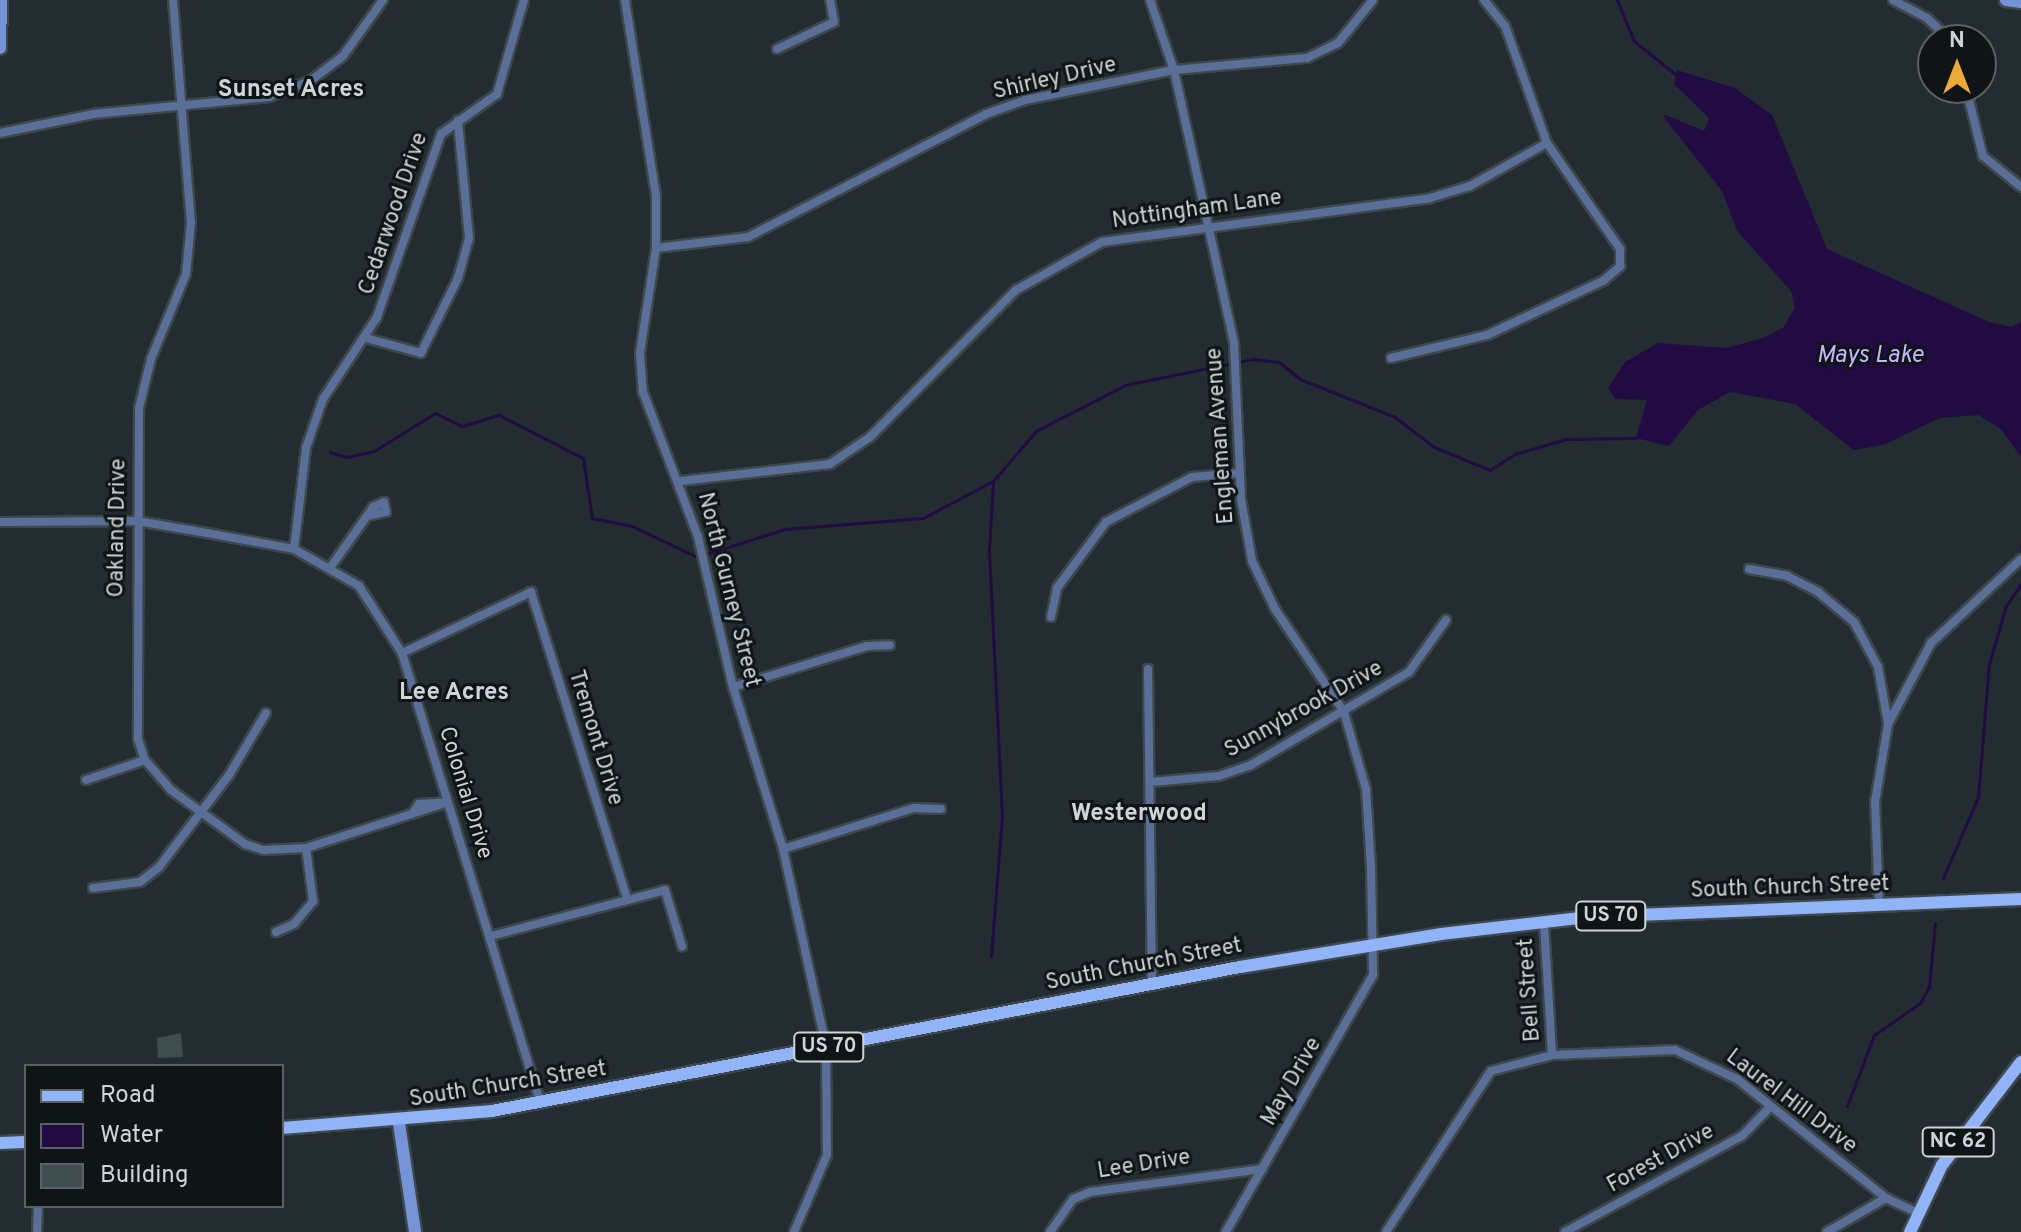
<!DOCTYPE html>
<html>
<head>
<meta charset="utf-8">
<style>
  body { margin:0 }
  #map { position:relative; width:2021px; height:1232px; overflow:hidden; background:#222c31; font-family:Overpass,sans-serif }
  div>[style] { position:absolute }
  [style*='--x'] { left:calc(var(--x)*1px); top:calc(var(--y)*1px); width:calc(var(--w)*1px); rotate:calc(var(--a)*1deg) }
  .water>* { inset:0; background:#210b42 }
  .stream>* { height:3px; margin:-1.5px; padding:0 1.5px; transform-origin:1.5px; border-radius:1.5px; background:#210b42 }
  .building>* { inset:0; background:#3f4d4e }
  .roads { filter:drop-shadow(2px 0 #3e474c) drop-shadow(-2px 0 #3e474c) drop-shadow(0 2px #3e474c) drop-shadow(0 -2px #3e474c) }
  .street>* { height:8px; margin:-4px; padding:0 4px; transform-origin:4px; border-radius:4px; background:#5a6f98 }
  .secondary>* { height:12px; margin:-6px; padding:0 6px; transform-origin:6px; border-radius:6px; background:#7494d7 }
  .primary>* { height:12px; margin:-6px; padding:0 6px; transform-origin:6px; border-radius:6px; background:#91b3f8 }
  span { translate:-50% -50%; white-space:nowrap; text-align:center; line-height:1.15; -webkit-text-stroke:6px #0f1416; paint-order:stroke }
  .shield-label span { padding:2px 6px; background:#0f1416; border:2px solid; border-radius:6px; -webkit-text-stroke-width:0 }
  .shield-label { font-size:20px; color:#ced4d8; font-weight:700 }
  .street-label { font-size:22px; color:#ced4d8 }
  .neighbourhood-label { font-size:24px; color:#ced4d8; font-weight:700 }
  .water-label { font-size:24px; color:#c6b5fc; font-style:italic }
  .legend { position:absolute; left:24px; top:1064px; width:260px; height:144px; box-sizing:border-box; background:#0f1416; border:2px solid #5b6164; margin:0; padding:10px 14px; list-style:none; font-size:24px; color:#ced4d8 }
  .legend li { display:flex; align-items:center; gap:16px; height:40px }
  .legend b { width:40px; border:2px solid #5b6164 }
  .north { position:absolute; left:1917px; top:24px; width:80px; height:80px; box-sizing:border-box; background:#0f1416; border:2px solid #5b6164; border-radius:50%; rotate:0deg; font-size:22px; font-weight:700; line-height:32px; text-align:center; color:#ced4d8 }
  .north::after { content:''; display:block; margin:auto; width:28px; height:36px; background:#eba939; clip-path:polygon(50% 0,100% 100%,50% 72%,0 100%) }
</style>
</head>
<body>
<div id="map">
  <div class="water">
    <i style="clip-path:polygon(1677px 70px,1735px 88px,1772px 115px,1827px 249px,1989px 322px,2011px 327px,2021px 322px,2021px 457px,2001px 429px,1978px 415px,1940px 418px,1883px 445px,1854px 450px,1795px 404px,1730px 392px,1698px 410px,1669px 446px,1636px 438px,1647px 400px,1615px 399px,1608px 388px,1625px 362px,1658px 343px,1726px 348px,1763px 338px,1784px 327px,1795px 307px,1791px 291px,1737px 231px,1722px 191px,1666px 120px,1663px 114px,1704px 131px,1709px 118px,1674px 84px)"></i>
  </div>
  <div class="stream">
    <i style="--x:1617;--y:0;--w:44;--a:67.5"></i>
    <i style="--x:1634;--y:41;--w:53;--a:38.8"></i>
    <i style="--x:330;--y:452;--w:17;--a:17"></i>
    <i style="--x:346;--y:457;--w:29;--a:-12"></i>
    <i style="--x:374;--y:451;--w:72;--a:-31.9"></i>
    <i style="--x:435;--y:413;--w:30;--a:26"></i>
    <i style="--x:462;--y:426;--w:39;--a:-17"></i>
    <i style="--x:499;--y:415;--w:94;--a:27.1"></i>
    <i style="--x:583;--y:458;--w:61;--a:81.5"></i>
    <i style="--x:592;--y:518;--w:41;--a:11.3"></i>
    <i style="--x:632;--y:526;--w:72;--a:25.5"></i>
    <i style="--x:697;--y:557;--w:92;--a:-17.7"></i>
    <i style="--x:785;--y:529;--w:138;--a:-4.6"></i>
    <i style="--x:923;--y:518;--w:79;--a:-27.9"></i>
    <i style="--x:993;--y:481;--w:66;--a:-49.3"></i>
    <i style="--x:1036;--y:431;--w:100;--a:-27.3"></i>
    <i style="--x:1125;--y:385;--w:131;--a:-11.5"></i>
    <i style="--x:1253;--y:359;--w:26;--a:7"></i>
    <i style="--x:1279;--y:362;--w:27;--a:39"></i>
    <i style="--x:1300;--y:379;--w:102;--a:21.8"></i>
    <i style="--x:1395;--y:417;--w:49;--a:37.6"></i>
    <i style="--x:1434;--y:447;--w:61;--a:22.3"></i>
    <i style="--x:1490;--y:470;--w:30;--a:-33"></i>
    <i style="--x:1515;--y:454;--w:53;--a:-16.4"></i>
    <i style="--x:1566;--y:439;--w:70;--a:-0.8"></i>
    <i style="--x:2021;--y:547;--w:1;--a:-90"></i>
    <i style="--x:1943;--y:878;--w:88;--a:-66.6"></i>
    <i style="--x:1978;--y:797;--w:133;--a:-85.3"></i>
    <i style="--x:1989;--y:664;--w:60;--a:-73.7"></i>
    <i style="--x:2006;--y:606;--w:27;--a:-56"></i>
    <i style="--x:991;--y:956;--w:139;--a:-85.5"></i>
    <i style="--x:1002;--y:817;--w:267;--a:-92.8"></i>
    <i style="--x:989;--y:550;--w:68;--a:-86.6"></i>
    <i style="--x:1847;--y:1106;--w:76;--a:-69.2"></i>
    <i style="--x:1874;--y:1035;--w:56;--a:-34.8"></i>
    <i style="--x:1920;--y:1003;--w:18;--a:-61"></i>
    <i style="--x:1929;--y:987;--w:64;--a:-84.6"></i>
  </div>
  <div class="building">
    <i style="clip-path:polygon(181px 1033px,183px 1057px,158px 1058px,157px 1038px)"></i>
  </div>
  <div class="roads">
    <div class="street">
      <i style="--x:173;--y:0;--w:223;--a:85.4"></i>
      <i style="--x:191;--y:222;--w:52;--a:95.5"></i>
      <i style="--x:186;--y:274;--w:92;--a:112.4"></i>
      <i style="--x:151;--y:359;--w:50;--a:103.8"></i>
      <i style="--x:139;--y:408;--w:331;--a:90.2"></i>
      <i style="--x:138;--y:739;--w:22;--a:72"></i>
      <i style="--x:145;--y:760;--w:40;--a:49"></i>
      <i style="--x:171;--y:790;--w:92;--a:36.1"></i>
      <i style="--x:245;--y:844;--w:20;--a:18"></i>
      <i style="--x:264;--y:850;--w:42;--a:-2.7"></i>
      <i style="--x:306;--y:848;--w:149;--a:-17.9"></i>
      <i style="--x:625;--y:0;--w:198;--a:81"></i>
      <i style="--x:656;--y:196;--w:52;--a:90"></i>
      <i style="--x:656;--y:248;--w:106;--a:98.7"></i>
      <i style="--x:640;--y:353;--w:39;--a:86"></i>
      <i style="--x:643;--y:392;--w:155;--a:69.2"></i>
      <i style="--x:698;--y:537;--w:154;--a:76.9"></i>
      <i style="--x:733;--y:687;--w:170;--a:72.8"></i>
      <i style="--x:783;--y:849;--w:203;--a:77.7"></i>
      <i style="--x:826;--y:1047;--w:108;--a:89.5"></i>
      <i style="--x:827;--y:1155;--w:84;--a:113.2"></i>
      <i style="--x:1150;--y:0;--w:74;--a:71.1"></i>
      <i style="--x:1174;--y:70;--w:280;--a:77.6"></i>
      <i style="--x:1234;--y:343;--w:156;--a:87.4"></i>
      <i style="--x:1241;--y:499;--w:63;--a:79.9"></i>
      <i style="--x:1252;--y:561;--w:53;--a:64.4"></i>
      <i style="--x:1275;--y:609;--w:124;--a:56.2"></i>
      <i style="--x:1344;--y:712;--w:80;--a:74.1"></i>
      <i style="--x:1366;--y:789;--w:78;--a:86.3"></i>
      <i style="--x:1371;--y:867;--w:108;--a:88.9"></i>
      <i style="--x:1373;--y:975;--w:296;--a:119.8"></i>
      <i style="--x:1893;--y:0;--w:38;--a:28"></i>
      <i style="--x:1927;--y:18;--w:32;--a:44"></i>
      <i style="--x:777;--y:49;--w:63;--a:-25.3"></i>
      <i style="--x:834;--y:22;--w:22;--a:-100"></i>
      <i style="--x:1966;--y:88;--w:70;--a:76"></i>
      <i style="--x:1983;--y:156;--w:49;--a:39.2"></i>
      <i style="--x:0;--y:133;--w:95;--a:-11.5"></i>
      <i style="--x:93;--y:114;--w:177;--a:-5.5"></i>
      <i style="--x:269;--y:97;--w:44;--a:-21.3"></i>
      <i style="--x:310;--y:81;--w:41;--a:-37.1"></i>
      <i style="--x:343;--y:56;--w:69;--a:-54.5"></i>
      <i style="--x:656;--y:248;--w:93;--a:-6.8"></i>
      <i style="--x:748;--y:237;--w:268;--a:-27.3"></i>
      <i style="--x:986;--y:114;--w:41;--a:-19.7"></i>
      <i style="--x:1025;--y:100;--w:152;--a:-11.4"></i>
      <i style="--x:1174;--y:70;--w:134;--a:-5.2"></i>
      <i style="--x:1307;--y:58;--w:34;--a:-26"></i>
      <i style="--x:1338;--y:43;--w:55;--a:-50.9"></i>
      <i style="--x:366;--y:338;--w:57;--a:15.3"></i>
      <i style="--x:421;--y:353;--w:84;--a:-63.7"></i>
      <i style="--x:458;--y:278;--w:41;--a:-74.6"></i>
      <i style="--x:469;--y:238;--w:118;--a:-95.4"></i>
      <i style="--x:1391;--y:358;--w:99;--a:-13.5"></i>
      <i style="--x:1487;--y:335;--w:128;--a:-25"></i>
      <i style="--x:1603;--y:281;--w:23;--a:-41"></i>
      <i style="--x:1620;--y:266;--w:17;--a:-90"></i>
      <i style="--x:1620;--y:249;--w:129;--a:-124.6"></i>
      <i style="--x:1547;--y:143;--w:124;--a:-109.7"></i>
      <i style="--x:1505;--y:26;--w:33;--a:-129"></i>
      <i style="--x:681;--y:481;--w:150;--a:-6.5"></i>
      <i style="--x:830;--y:464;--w:48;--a:-34"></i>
      <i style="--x:870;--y:437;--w:207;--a:-45.2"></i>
      <i style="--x:1016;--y:290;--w:98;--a:-29.2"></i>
      <i style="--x:1102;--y:242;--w:331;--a:-7.6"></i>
      <i style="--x:1430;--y:198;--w:42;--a:-16.7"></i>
      <i style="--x:1470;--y:186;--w:88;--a:-29.2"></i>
      <i style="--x:384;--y:502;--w:10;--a:79"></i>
      <i style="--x:386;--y:512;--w:19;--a:168"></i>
      <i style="--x:367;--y:516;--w:11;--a:-56"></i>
      <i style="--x:373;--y:507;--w:12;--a:-24"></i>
      <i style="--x:0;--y:522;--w:137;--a:-0.4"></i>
      <i style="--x:137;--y:521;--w:71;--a:9.7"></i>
      <i style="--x:207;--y:533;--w:88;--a:10.4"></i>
      <i style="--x:294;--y:549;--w:75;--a:29.6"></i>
      <i style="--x:359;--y:586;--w:80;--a:57.3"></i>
      <i style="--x:402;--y:653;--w:470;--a:72.9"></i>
      <i style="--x:294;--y:549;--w:102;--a:-83.2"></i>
      <i style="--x:306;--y:448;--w:52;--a:-70.9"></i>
      <i style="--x:323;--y:399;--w:98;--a:-56.6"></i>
      <i style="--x:377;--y:317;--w:194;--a:-70.7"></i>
      <i style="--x:441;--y:134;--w:69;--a:-35.5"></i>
      <i style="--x:497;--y:94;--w:98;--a:-74"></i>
      <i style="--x:332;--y:565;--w:60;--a:-54.5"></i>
      <i style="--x:1749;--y:569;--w:39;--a:10"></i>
      <i style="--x:1787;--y:576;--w:35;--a:27"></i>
      <i style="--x:1818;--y:592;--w:47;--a:39.8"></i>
      <i style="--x:1854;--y:622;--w:51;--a:61.9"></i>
      <i style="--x:1878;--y:667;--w:57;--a:79.9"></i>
      <i style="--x:1051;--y:617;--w:30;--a:-78"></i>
      <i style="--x:1057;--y:588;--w:82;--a:-53.4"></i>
      <i style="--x:1106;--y:522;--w:97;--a:-27.6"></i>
      <i style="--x:1192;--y:477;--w:48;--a:-4.8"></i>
      <i style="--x:402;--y:653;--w:143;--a:-25.3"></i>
      <i style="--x:531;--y:592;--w:318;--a:72.6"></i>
      <i style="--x:1148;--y:669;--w:315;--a:89.3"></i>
      <i style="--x:733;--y:687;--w:140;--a:-17"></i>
      <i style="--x:867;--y:646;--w:23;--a:-2"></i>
      <i style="--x:86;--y:780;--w:62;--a:-18.7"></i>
      <i style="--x:1151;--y:782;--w:68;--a:-5"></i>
      <i style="--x:1219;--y:776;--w:34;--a:-19"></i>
      <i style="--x:1251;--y:765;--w:183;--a:-30.5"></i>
      <i style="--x:1409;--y:672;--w:64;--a:-54.6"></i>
      <i style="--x:412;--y:814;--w:12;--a:-55"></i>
      <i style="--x:419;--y:804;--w:27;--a:-4"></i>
      <i style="--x:783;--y:849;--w:137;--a:-17.4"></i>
      <i style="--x:914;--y:808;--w:27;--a:2"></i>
      <i style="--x:93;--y:888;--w:47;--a:-7.3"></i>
      <i style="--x:140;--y:882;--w:24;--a:-38"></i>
      <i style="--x:159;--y:867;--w:116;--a:-52.7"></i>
      <i style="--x:229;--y:775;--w:72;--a:-59.2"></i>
      <i style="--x:1879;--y:904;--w:102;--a:-92.2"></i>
      <i style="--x:1875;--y:802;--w:79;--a:-80.5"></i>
      <i style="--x:1888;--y:724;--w:92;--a:-62"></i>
      <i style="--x:1931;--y:643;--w:123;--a:-43"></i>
      <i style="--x:1544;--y:923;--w:132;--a:86.5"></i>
      <i style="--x:276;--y:932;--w:20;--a:-24"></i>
      <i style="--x:294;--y:924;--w:30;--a:-50"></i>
      <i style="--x:313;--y:901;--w:53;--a:-97.5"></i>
      <i style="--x:491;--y:936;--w:180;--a:-14.8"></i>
      <i style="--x:665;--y:890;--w:59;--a:73.1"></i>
      <i style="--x:37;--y:1232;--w:26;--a:-88"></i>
      <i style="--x:1050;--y:1232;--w:40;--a:-55.1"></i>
      <i style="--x:1073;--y:1199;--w:18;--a:-22"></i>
      <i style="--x:1090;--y:1192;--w:174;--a:-7.6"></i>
      <i style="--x:1386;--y:1232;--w:192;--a:-56.9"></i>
      <i style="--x:1491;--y:1071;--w:63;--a:-14.7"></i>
      <i style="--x:1552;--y:1055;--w:123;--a:-2.3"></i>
      <i style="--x:1675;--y:1050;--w:68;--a:25.1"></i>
      <i style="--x:1737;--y:1079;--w:191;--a:38.6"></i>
      <i style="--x:1886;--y:1198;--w:35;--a:25"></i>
      <i style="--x:1565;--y:1232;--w:201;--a:-28.5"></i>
      <i style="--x:1742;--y:1136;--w:37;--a:-46"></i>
      <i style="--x:1827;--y:1232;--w:68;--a:-30"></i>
    </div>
    <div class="secondary">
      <i style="--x:2006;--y:0;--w:15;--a:8"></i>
      <i style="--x:0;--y:48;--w:48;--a:-88.8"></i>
      <i style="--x:399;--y:1123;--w:110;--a:81.6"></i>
    </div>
    <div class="primary">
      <i style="--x:282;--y:1128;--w:211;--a:-4.6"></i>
      <i style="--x:492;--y:1111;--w:762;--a:-10.9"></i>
      <i style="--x:1240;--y:967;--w:204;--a:-9.3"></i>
      <i style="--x:1441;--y:934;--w:149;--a:-6.6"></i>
      <i style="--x:1589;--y:917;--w:432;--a:-2.4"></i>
      <i style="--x:0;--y:1143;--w:26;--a:-2"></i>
      <i style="--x:1910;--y:1232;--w:74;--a:-64.5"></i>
      <i style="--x:1942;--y:1165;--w:130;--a:-52.5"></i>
    </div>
  </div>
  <div class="shield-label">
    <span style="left:1611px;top:916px">US 70</span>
    <span style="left:829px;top:1047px">US 70</span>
    <span style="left:1958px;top:1142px">NC 62</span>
  </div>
  <div class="street-label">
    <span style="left:1055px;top:79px;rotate:-13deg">Shirley Drive</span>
    <span style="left:1197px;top:210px;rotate:-8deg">Nottingham Lane</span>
    <span style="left:394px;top:214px;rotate:-71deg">Cedarwood Drive</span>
    <span style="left:1221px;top:436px;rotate:-94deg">Engleman Avenue</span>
    <span style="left:118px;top:528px;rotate:-89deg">Oakland Drive</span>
    <span style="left:728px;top:590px;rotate:76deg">North Gurney Street</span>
    <span style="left:1304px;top:710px;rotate:-29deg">Sunnybrook Drive</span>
    <span style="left:595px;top:738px;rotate:73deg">Tremont Drive</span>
    <span style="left:465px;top:793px;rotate:73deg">Colonial Drive</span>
    <span style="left:1790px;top:888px;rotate:-2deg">South Church Street</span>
    <span style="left:1144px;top:965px;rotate:-11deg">South Church Street</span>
    <span style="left:1530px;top:990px;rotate:-94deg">Bell Street</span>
    <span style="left:1292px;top:1082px;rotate:-60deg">May Drive</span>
    <span style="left:508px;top:1085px;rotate:-9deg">South Church Street</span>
    <span style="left:1791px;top:1102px;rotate:37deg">Laurel Hill Drive</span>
    <span style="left:1661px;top:1159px;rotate:-29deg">Forest Drive</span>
    <span style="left:1144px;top:1165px;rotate:-9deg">Lee Drive</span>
  </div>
  <div class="neighbourhood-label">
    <span style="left:291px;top:91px">Sunset Acres</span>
    <span style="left:454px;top:694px">Lee Acres</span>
    <span style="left:1139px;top:815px">Westerwood</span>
  </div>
  <div class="water-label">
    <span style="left:1870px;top:357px">Mays Lake</span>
  </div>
  <ul class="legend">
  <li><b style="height:10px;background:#91b3f8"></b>Road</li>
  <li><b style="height:22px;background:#210b42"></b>Water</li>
  <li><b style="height:22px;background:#3f4d4e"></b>Building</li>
  </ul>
  <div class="north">N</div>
</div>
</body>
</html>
